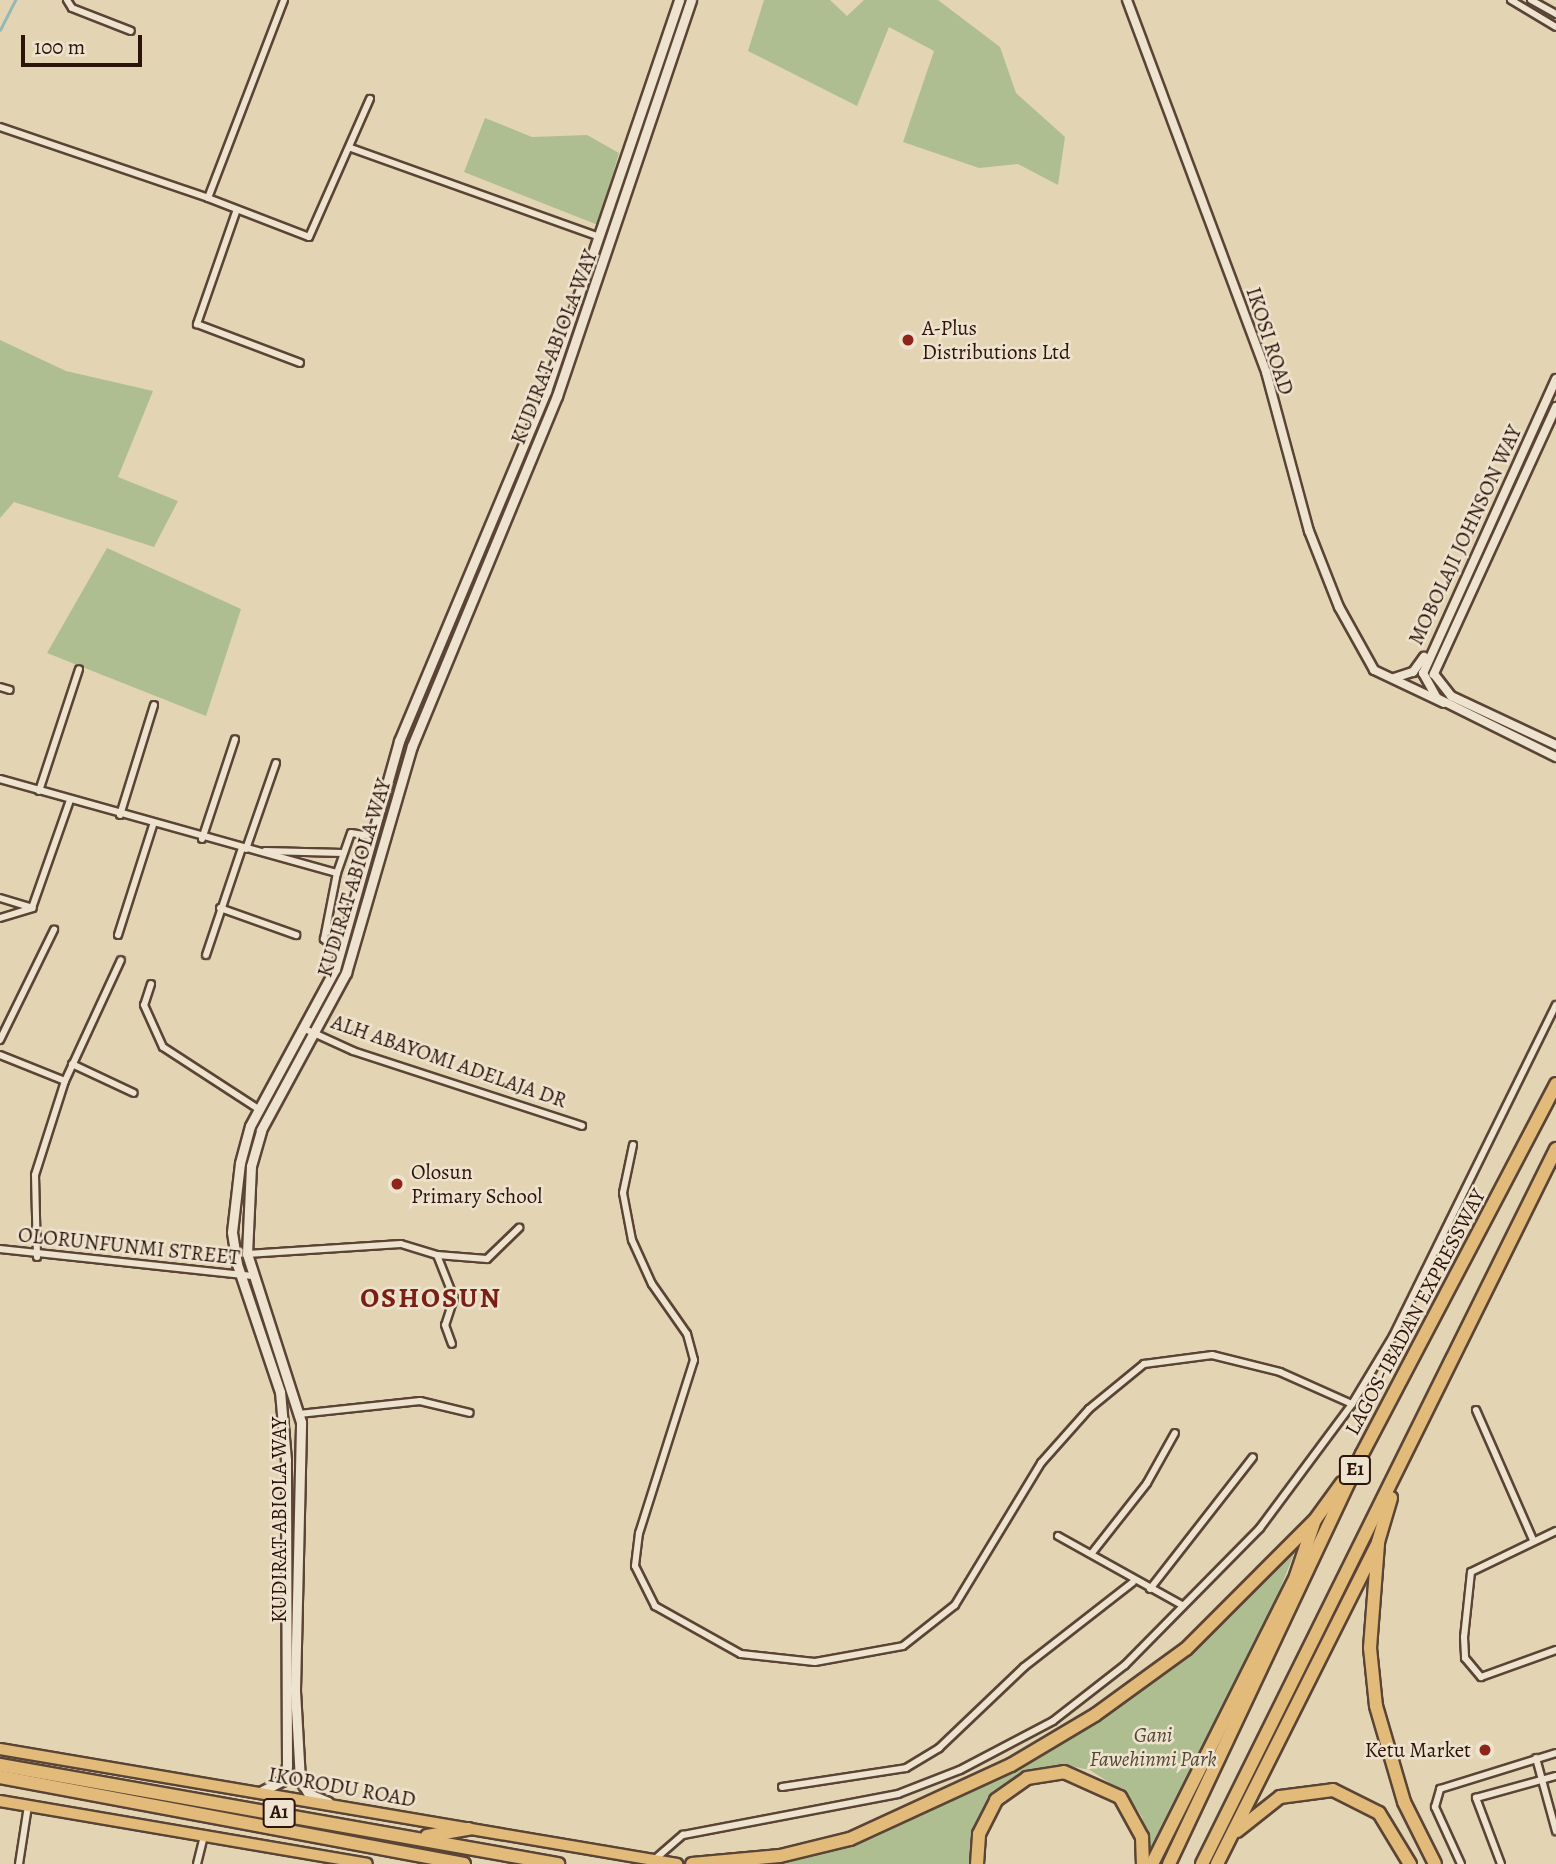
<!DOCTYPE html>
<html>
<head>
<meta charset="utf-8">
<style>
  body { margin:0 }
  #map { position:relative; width:1556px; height:1864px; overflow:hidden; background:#e3d4b4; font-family:Alegreya,serif }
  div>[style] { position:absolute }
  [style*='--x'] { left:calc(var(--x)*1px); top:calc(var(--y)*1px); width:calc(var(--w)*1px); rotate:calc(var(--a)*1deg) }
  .green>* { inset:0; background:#afbe91 }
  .stream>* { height:2.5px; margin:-1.25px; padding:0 1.25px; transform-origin:1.25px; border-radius:1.25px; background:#96b7b4 }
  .roads { filter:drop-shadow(2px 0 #5a4435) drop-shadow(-2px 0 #5a4435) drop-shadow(0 2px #5a4435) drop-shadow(0 -2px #5a4435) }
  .minor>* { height:6px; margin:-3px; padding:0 3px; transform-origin:3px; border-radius:3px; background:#ede3ce }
  .tertiary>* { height:8px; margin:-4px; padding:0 4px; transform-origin:4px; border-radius:4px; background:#ede3ce }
  .secondary>* { height:9px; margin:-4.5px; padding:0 4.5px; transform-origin:4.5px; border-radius:4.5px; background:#ede3ce }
  .primary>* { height:10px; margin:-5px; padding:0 5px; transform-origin:5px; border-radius:5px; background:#e2ba7a }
  .motorway>* { height:12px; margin:-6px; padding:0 6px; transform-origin:6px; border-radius:6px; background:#e2ba7a }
  .dots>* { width:19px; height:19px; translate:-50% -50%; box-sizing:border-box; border:4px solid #ede3ce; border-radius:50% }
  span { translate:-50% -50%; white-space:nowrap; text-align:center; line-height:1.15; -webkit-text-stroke:5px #ede3ce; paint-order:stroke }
  .shield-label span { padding:2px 5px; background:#ede3ce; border:2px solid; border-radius:5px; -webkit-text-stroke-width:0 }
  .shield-label { font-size:19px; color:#2c140b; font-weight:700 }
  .poi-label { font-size:21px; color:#2c140b }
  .left { translate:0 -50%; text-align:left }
  .right { translate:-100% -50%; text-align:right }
  .street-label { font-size:21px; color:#2c140b }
  .park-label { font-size:21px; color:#534733; font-style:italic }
  .district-label { font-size:28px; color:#7a1f14; font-weight:700; letter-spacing:2px }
  .scale { position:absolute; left:21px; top:35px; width:121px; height:32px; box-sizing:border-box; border:4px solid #2c140b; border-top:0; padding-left:9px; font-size:21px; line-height:24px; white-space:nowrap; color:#2c140b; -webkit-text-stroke:5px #ede3ce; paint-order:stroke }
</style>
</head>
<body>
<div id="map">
  <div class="green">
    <i style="clip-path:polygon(764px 0,830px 0,847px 16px,864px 0,938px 0,1000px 47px,1016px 93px,1065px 137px,1058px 185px,1018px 164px,979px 168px,903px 142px,934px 51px,889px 27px,857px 106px,748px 51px)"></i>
    <i style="clip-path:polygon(485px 118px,532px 137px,587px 135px,619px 153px,598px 225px,464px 172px)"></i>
    <i style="clip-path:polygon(0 340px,66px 371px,153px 391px,118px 477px,178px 501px,154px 547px,14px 502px,0 518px)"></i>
    <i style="clip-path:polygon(107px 548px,241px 609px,206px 716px,47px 653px)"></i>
    <i style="clip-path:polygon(1295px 1551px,1244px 1681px,1151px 1855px,1142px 1817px,1128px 1795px,1090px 1770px,1065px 1765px,1027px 1772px,993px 1794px,972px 1832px,971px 1864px,761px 1864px,875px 1837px,1039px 1757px,1107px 1716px,1196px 1648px)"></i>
  </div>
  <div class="stream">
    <i style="--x:0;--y:30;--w:34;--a:-63"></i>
  </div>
  <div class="roads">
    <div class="minor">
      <i style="--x:67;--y:0;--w:9;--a:58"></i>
      <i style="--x:72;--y:8;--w:63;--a:21.3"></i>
      <i style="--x:284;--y:0;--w:212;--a:111"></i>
      <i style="--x:208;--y:198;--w:108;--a:21.1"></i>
      <i style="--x:309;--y:237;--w:151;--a:-66.2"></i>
      <i style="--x:1511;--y:0;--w:52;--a:31"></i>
      <i style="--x:1531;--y:0;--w:29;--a:29"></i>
      <i style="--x:0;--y:127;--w:220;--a:18.8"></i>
      <i style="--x:351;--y:148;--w:264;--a:19.7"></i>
      <i style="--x:236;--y:212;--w:119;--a:109.2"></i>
      <i style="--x:197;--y:324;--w:110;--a:20.7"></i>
      <i style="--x:0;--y:687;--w:10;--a:17"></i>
      <i style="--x:0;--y:779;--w:350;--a:15.6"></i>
      <i style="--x:39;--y:791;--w:128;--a:-71.8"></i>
      <i style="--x:120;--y:815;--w:115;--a:-72.8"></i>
      <i style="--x:202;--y:839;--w:105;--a:-71.7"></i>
      <i style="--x:246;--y:849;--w:91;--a:-70.8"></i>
      <i style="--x:265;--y:851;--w:78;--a:1.5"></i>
      <i style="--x:0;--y:898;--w:34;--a:17"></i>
      <i style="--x:220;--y:908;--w:81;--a:19.6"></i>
      <i style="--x:0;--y:918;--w:34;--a:-17"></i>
      <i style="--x:32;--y:908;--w:114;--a:-70.6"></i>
      <i style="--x:118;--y:935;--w:115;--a:-72.3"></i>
      <i style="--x:341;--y:951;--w:21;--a:-145"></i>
      <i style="--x:324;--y:939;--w:67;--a:-78.9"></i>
      <i style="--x:337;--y:873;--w:42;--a:-70.7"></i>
      <i style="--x:351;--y:833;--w:19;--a:9"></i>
      <i style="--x:206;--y:955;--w:113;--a:-71.4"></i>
      <i style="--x:151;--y:984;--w:22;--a:108"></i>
      <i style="--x:144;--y:1005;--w:46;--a:65.7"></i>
      <i style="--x:163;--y:1047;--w:116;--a:33"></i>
      <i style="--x:305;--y:1029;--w:53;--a:24.6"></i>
      <i style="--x:353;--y:1051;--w:241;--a:18.1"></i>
      <i style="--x:0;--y:1040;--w:123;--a:-63.9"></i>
      <i style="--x:0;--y:1055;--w:70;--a:21.8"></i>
      <i style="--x:72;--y:1064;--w:68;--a:25.1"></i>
      <i style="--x:633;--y:1145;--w:49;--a:101.8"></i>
      <i style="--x:623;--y:1193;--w:48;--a:79.2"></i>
      <i style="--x:632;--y:1240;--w:48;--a:65.6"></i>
      <i style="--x:652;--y:1284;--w:61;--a:55"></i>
      <i style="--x:687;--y:1334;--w:27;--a:75"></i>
      <i style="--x:694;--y:1360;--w:182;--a:107.6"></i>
      <i style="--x:639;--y:1533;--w:33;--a:97"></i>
      <i style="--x:635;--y:1566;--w:45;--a:63.4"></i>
      <i style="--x:655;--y:1606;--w:98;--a:29.2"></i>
      <i style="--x:741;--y:1654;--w:74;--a:6.2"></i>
      <i style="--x:815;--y:1662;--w:89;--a:-10.3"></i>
      <i style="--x:903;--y:1646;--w:66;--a:-38.3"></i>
      <i style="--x:955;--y:1605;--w:166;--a:-58.8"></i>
      <i style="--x:1041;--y:1463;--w:72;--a:-48.4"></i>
      <i style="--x:1089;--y:1409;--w:71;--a:-39.3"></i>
      <i style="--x:1144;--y:1364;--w:69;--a:-7.5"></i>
      <i style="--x:1212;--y:1355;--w:70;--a:14"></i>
      <i style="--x:1280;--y:1372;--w:79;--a:24"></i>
      <i style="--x:0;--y:1249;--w:254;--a:6.1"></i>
      <i style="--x:247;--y:1254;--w:154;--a:-3.7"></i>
      <i style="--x:401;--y:1244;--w:38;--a:17"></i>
      <i style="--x:437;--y:1255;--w:50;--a:4.6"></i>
      <i style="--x:487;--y:1259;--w:45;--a:-44.1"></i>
      <i style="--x:437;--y:1255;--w:46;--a:68.4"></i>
      <i style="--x:454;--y:1298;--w:28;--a:108"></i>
      <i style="--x:445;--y:1325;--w:20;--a:70"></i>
      <i style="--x:37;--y:1257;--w:82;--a:-91.4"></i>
      <i style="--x:35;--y:1175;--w:99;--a:-72.3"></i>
      <i style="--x:65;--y:1081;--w:133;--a:-65.2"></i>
      <i style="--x:1476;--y:1410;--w:142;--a:66.3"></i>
      <i style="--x:299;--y:1414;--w:122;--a:-6.1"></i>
      <i style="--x:420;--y:1401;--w:51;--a:13.5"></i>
      <i style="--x:1556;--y:1531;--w:94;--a:154.2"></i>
      <i style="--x:1471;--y:1572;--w:65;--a:96.1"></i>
      <i style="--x:1464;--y:1637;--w:21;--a:87"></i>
      <i style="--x:1465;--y:1658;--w:25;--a:50"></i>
      <i style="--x:1481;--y:1677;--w:80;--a:-19.8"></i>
      <i style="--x:1058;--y:1536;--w:142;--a:29.1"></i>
      <i style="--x:1092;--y:1553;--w:89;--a:-51.8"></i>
      <i style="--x:1147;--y:1483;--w:57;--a:-60.8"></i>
      <i style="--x:1150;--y:1589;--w:167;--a:-52"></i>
      <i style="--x:1536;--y:1758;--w:76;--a:74.7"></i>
      <i style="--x:782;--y:1787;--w:125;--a:-8.7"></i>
      <i style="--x:906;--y:1768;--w:39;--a:-31"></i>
      <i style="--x:939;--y:1748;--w:117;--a:-43.6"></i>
      <i style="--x:1024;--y:1667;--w:138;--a:-37.9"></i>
      <i style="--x:655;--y:1859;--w:37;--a:-41"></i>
      <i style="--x:683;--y:1835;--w:219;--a:-10.8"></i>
      <i style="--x:898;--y:1794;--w:66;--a:-21.2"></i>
      <i style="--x:960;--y:1770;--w:105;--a:-27.8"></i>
      <i style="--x:1053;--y:1721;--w:91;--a:-37.9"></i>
      <i style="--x:1125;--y:1665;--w:192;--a:-45.4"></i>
      <i style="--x:1260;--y:1528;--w:154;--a:-53.4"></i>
      <i style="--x:1352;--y:1404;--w:79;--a:-58.9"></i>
      <i style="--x:1393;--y:1336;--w:369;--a:-63.8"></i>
      <i style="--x:19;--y:1864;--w:59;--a:-81.2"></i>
      <i style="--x:197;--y:1864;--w:29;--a:-76"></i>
      <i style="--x:1461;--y:1864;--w:63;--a:-114.5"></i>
      <i style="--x:1435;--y:1807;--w:19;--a:-74"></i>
      <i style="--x:1440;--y:1789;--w:121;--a:-17.2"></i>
      <i style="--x:1501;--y:1864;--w:71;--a:-110.7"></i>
      <i style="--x:1476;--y:1798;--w:83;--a:-15.4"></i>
    </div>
    <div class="tertiary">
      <i style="--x:1127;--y:0;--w:397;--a:69.5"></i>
      <i style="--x:1266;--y:372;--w:165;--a:74.9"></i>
      <i style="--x:1309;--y:531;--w:82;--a:68.5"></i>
      <i style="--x:1339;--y:607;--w:72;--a:60.9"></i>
      <i style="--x:1374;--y:670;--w:77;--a:25.2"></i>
      <i style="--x:1556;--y:379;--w:323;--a:114.3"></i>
      <i style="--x:1423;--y:673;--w:29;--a:61"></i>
      <i style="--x:1437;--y:698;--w:133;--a:26.4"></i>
      <i style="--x:1556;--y:407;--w:294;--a:114.6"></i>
      <i style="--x:1434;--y:674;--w:28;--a:52"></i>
      <i style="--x:1451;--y:696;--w:116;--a:25"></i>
      <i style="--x:1394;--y:678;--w:20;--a:-18"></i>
      <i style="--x:1413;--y:672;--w:19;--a:-54"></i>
    </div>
    <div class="secondary">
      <i style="--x:262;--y:1791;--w:22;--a:-27"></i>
      <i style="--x:282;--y:1781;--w:16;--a:-72"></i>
      <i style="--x:287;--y:1766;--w:306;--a:-90.2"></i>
      <i style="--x:286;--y:1460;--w:68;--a:-95"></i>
      <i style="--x:280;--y:1392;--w:135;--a:-108.6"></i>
      <i style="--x:237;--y:1264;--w:32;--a:-99"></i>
      <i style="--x:232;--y:1232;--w:69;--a:-83.4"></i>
      <i style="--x:240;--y:1163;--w:38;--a:-75"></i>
      <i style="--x:250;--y:1126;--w:179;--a:-61.6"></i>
      <i style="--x:335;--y:969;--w:237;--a:-74.3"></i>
      <i style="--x:399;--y:741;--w:380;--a:-67.2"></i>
      <i style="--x:546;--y:391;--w:413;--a:-71.2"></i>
      <i style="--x:328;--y:1802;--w:21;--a:-157"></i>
      <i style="--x:309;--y:1794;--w:17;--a:-123"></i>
      <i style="--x:300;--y:1780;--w:90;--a:-93.2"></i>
      <i style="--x:295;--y:1690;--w:268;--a:-88.7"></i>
      <i style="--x:301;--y:1422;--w:176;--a:-107.8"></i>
      <i style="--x:247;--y:1254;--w:88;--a:-87.4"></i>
      <i style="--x:251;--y:1166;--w:37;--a:-74"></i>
      <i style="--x:261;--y:1130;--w:179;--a:-61.6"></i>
      <i style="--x:346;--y:973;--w:236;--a:-73.8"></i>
      <i style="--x:412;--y:746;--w:379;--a:-67.5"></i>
      <i style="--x:557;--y:396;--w:418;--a:-71.3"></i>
    </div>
    <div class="primary">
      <i style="--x:0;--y:1749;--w:687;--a:9.64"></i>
      <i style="--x:0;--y:1801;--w:372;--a:9.7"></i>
    </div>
    <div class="motorway">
      <i style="--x:1378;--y:1544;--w:104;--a:94.4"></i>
      <i style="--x:1370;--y:1648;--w:58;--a:84.1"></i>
      <i style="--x:1376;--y:1706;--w:100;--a:73.7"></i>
      <i style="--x:1404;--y:1802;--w:69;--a:63.4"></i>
      <i style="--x:0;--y:1765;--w:567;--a:10.06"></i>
      <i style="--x:0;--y:1777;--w:472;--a:10.6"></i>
      <i style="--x:1237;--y:1831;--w:55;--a:-38.3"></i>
      <i style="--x:1280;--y:1797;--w:53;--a:-7.5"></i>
      <i style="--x:1333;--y:1790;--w:51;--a:26.6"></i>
      <i style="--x:1379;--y:1813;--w:60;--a:58.7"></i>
      <i style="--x:427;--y:1836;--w:42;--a:-9.7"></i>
      <i style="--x:692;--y:1864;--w:88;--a:-5.2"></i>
      <i style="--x:780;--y:1856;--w:72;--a:-13.7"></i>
      <i style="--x:850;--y:1839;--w:177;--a:-24.7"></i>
      <i style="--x:1011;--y:1765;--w:98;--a:-30.8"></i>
      <i style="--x:1095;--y:1715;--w:112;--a:-36"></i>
      <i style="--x:1186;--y:1649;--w:182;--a:-45"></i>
      <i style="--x:977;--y:1864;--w:30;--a:-86"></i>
      <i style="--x:979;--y:1834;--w:38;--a:-63"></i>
      <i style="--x:996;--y:1800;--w:38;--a:-35"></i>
      <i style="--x:1027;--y:1778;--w:37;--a:-9"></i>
      <i style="--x:1064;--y:1772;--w:61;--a:24.1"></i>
      <i style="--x:1120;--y:1797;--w:46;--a:61.2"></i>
      <i style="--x:1142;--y:1837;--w:27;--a:88"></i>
      <i style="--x:1152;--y:1864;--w:322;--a:-63.4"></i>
      <i style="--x:1296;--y:1576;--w:59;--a:-71.3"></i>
      <i style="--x:1315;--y:1520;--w:46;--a:-53.9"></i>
      <i style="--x:1169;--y:1864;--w:453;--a:-64.8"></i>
      <i style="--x:1362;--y:1454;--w:418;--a:-62.3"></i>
      <i style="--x:1202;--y:1864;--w:798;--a:-63.66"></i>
      <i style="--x:1217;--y:1864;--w:360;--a:-63.4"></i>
      <i style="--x:1378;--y:1542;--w:46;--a:-73.5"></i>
    </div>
  </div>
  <div class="dots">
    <i style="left:908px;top:340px;background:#8f2418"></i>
    <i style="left:397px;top:1184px;background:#8f2418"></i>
    <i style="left:1485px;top:1750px;background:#8f2418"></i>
  </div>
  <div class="shield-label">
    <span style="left:1355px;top:1470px">E1</span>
    <span style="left:279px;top:1813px">A1</span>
  </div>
  <div class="poi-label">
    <span class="left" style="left:922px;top:340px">A-Plus<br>Distributions Ltd</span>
    <span class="left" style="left:411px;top:1184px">Olosun<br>Primary School</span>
    <span class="right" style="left:1471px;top:1750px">Ketu Market</span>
  </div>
  <div class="street-label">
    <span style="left:1270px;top:341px;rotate:72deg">IKOSI ROAD</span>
    <span style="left:554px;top:347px;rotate:-69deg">KUDIRAT ABIOLA WAY</span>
    <span style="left:1465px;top:535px;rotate:-65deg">MOBOLAJI JOHNSON WAY</span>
    <span style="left:354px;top:878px;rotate:-73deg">KUDIRAT ABIOLA WAY</span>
    <span style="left:449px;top:1061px;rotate:19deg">ALH ABAYOMI ADELAJA DR</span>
    <span style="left:129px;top:1246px;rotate:6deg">OLORUNFUNMI STREET</span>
    <span style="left:1415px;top:1312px;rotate:-62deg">LAGOS-IBADAN EXPRESSWAY</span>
    <span style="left:279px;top:1520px;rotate:-90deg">KUDIRAT ABIOLA WAY</span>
    <span style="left:342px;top:1787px;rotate:10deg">IKORODU ROAD</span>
  </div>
  <div class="park-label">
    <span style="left:1153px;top:1747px">Gani<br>Fawehinmi Park</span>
  </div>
  <div class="district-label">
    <span style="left:431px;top:1298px">OSHOSUN</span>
  </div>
  <div class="scale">100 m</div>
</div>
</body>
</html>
